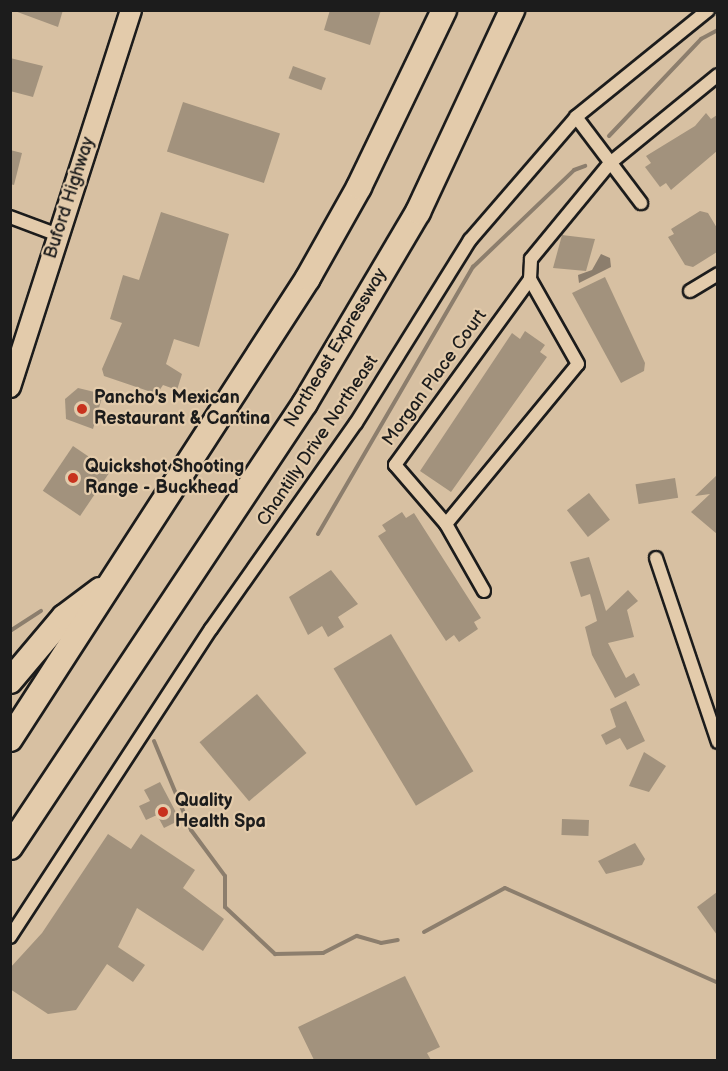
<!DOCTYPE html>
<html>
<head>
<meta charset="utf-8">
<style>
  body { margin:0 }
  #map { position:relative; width:728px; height:1071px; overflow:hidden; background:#d7c0a2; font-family:"Balsamiq Sans",sans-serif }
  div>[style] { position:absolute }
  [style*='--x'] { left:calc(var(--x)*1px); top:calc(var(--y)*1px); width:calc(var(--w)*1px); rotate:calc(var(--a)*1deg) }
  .water>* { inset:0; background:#8c7e6d }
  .stream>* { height:4px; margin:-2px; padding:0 2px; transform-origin:2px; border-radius:2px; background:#8c7e6d }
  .building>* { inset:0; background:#a2927d; transform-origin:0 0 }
  .roads { filter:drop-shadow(2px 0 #1c1c1c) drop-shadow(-2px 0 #1c1c1c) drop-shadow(0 2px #1c1c1c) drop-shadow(0 -2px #1c1c1c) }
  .street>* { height:12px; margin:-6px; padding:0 6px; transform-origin:6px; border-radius:6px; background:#e3cbab }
  .primary>* { height:20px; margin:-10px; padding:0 10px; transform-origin:10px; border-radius:10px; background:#e3cbab }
  .highway>* { height:24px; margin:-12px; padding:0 12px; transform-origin:12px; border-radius:12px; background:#e3cbab }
  .dots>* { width:16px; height:16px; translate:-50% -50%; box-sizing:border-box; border:3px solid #e3cbab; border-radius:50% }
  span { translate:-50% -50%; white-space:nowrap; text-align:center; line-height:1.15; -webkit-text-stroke:4.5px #e3cbab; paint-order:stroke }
  .street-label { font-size:18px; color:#1c1c1c }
  .poi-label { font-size:18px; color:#1c1c1c; font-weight:700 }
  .left { translate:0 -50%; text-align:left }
  .frame { position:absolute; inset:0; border:12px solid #1c1c1c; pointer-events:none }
</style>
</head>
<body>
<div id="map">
  <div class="water">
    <i style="clip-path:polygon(601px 254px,610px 258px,611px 267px,579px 283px,578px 275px,592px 270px)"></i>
  </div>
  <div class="stream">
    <i style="--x:609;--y:136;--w:134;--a:-46.5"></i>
    <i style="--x:701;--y:39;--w:19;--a:-28"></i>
    <i style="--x:318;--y:534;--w:309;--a:-59.9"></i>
    <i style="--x:473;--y:267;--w:140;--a:-43.8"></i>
    <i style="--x:574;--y:170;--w:12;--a:-20"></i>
    <i style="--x:10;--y:631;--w:37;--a:-33"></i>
    <i style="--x:154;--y:741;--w:96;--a:67.4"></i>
    <i style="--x:191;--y:830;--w:57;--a:53.5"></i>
    <i style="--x:225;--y:876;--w:31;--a:90"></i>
    <i style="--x:225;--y:907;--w:69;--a:43.2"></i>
    <i style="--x:275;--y:954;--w:48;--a:-1.2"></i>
    <i style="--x:323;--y:953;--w:38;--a:-27"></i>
    <i style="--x:357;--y:936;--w:25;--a:16"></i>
    <i style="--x:381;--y:943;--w:17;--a:-10"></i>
    <i style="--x:424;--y:932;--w:92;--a:-28.5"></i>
    <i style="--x:505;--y:888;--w:233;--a:24"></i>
  </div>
  <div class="building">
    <i style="clip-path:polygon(12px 10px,63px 10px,58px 27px)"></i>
    <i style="clip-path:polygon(330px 10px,381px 10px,370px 45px,324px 30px)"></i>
    <i style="clip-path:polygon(10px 58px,43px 66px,33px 97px,10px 91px)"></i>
    <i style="left:293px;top:66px;width:35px;height:13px;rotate:20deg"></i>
    <i style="left:183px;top:102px;width:102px;height:52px;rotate:18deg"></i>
    <i style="clip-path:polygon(706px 113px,711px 119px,717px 115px,717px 151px,671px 190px,666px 183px,660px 187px,645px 167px,651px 163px,646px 156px,695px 126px)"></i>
    <i style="clip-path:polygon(10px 150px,22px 153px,14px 185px,10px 184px)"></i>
    <i style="clip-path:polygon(700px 211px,708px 213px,717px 228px,717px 252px,693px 267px,685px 265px,668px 237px,674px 234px,671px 229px)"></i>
    <i style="clip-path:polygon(161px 212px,229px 234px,199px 347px,174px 339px,166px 364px,182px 374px,177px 390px,163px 385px,157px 394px,104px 376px,102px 369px,122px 323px,110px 319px,123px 275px,139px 280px)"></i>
    <i style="clip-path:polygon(562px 235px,595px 239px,586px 271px,553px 268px)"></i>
    <i style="clip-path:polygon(605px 277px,645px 363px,644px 371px,621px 383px,572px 293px)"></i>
    <i style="clip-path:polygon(525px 331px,545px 345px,540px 352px,547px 357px,451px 492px,420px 471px,512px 333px,520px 339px)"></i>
    <i style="clip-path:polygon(78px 388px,103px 394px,93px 429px,66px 419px,65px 399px)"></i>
    <i style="left:73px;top:446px;width:45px;height:54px;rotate:34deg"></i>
    <i style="clip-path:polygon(717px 475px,717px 534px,691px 512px,710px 494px,695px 496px)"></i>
    <i style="left:675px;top:478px;width:20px;height:40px;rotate:81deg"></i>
    <i style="left:589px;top:493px;width:34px;height:28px;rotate:52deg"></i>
    <i style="clip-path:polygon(402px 512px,406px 518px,414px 513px,481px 618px,474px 622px,478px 629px,459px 642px,454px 635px,446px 641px,378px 536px,386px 531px,382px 525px)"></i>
    <i style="clip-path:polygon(589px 557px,606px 611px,628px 590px,638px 601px,627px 610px,634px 637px,608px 643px,626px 678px,634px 673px,640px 685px,615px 698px,592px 655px,585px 627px,597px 621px,590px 594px,581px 597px,570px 562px)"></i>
    <i style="clip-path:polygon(331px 570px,358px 604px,338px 617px,344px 627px,328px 637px,322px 626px,308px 635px,289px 597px)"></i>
    <i style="left:391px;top:634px;width:160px;height:67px;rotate:59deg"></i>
    <i style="left:257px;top:694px;width:77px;height:75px;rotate:50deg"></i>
    <i style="clip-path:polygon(626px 701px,645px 741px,627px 750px,620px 738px,606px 745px,601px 735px,616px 727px,610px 709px)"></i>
    <i style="clip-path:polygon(644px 752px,666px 766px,649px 792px,629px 786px)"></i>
    <i style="clip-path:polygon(160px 782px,180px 820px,164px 828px,157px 815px,146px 820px,139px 806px,150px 801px,144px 790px)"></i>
    <i style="left:562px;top:819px;width:27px;height:16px;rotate:2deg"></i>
    <i style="clip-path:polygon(108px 834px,131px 849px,141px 834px,195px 870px,183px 888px,224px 919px,203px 951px,137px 908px,118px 947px,145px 965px,133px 982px,107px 964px,76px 1010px,48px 1014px,10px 989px,10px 968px,42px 933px)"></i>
    <i style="clip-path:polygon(635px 843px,645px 859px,642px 865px,606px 874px,598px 861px)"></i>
    <i style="clip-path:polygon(717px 892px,717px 935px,697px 907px)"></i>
    <i style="clip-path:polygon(405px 976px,440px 1047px,427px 1053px,431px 1060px,314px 1060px,298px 1027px)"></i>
  </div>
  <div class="roads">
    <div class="street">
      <i style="--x:576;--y:117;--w:108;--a:52.9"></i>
      <i style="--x:10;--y:217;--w:51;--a:20.6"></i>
      <i style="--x:690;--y:291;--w:33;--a:-31"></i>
      <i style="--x:446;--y:524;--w:207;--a:-50.5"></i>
      <i style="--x:578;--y:364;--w:98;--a:-119.5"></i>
      <i style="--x:530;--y:279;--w:20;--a:-87"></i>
      <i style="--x:531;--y:259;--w:124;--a:-50.5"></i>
      <i style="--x:610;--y:163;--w:139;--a:-39.2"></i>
      <i style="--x:656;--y:558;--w:194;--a:71.4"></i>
      <i style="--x:484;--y:591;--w:77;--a:-119.6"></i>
      <i style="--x:446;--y:524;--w:78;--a:-130.8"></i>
      <i style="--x:395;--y:465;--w:230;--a:-54"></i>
      <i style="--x:10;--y:937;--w:368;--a:-56.9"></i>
      <i style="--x:211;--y:629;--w:252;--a:-54.9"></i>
      <i style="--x:356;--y:423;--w:216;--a:-58.1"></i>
      <i style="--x:470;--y:240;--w:162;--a:-49.2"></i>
      <i style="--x:576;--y:117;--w:170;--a:-39"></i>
    </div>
    <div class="primary">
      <i style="--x:10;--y:387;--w:396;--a:-72.2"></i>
    </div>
    <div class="highway">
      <i style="--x:10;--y:681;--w:84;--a:-49.8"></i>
      <i style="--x:64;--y:617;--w:45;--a:-36.9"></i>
      <i style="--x:10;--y:739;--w:549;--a:-57.12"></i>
      <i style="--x:308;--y:278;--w:104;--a:-60.7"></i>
      <i style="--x:359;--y:187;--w:196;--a:-64.3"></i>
      <i style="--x:10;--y:847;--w:533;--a:-56.4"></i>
      <i style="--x:305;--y:403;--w:222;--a:-59.4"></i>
      <i style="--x:418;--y:212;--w:223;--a:-65"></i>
    </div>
  </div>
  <div class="dots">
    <i style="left:82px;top:409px;background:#c8321e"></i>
    <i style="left:73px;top:478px;background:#c8321e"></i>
    <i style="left:163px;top:812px;background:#c8321e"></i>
  </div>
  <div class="street-label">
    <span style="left:70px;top:198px;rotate:-72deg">Buford Highway</span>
    <span style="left:336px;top:348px;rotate:-59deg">Northeast Expressway</span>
    <span style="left:435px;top:378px;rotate:-54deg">Morgan Place Court</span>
    <span style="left:318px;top:441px;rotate:-56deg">Chantilly Drive Northeast</span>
  </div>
  <div class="poi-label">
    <span class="left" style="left:94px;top:409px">Pancho's Mexican<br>Restaurant &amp; Cantina</span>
    <span class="left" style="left:85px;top:478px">Quickshot Shooting<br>Range - Buckhead</span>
    <span class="left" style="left:175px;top:812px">Quality<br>Health Spa</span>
  </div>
  <div class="frame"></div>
</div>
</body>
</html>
